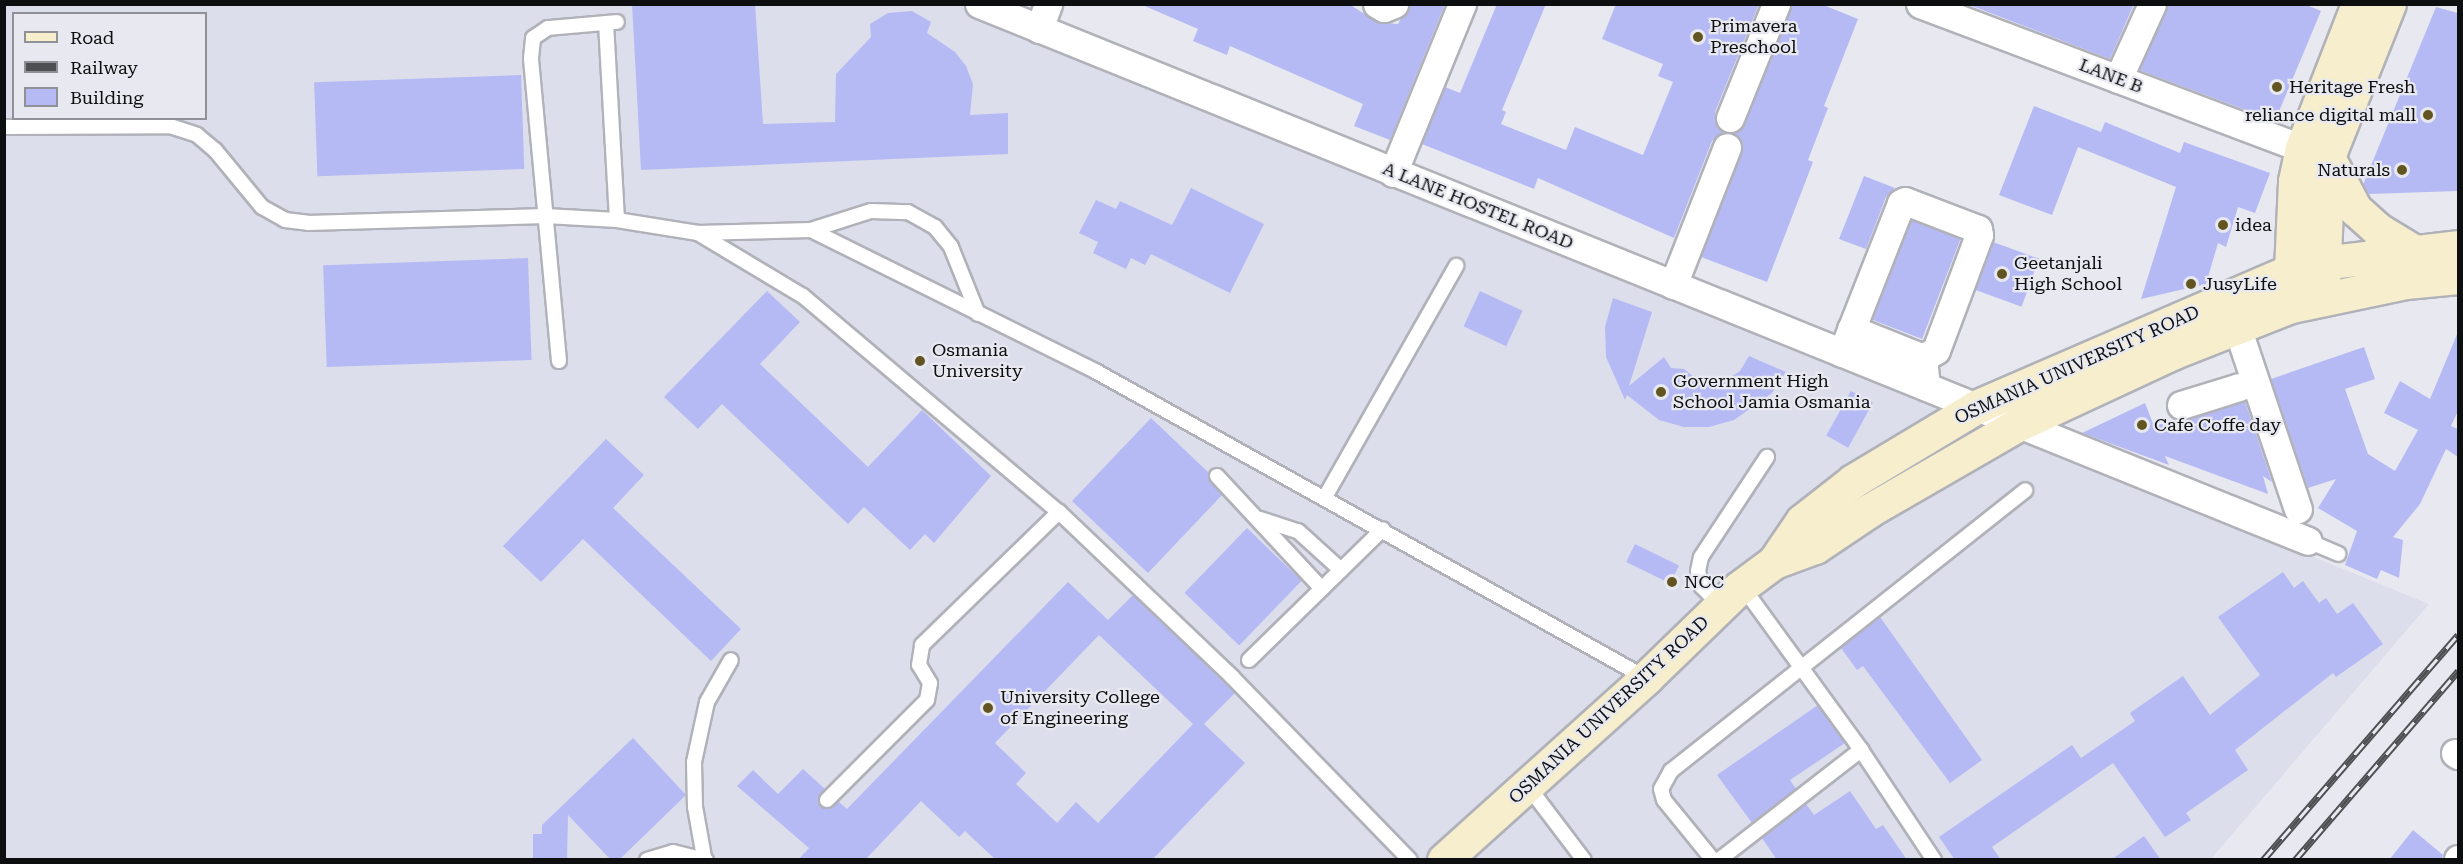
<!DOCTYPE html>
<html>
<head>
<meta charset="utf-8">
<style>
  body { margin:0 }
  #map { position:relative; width:2463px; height:864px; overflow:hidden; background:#e8e9f0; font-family:"Roboto Serif",serif }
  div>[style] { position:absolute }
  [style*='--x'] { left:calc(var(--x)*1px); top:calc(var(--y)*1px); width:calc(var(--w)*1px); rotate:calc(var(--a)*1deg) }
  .built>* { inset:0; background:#dcdeec }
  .building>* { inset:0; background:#b5baf4; transform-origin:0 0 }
  .roads { filter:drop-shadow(2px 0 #b1b2b9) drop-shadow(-2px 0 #b1b2b9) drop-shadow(0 2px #b1b2b9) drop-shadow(0 -2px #b1b2b9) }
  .service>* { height:14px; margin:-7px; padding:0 7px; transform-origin:7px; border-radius:7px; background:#fff }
  .minor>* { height:27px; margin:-13.5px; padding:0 13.5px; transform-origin:13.5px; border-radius:13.5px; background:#fff }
  .secondary>* { height:33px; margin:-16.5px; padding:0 16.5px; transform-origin:16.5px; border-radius:16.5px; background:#f6eecc }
  .rail>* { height:7px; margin-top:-3.5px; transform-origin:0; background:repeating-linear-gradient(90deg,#e8e9f0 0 14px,#4e4f52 0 28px); box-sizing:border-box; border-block:2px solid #4e4f52 }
  .dots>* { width:16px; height:16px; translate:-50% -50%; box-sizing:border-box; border:3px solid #e8e9f0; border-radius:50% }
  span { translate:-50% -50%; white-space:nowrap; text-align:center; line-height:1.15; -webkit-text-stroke:4.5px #e8e9f0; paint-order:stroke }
  .poi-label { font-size:18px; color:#0d0e10 }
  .left { translate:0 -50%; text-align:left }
  .right { translate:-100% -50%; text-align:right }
  .street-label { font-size:18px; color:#0d0e10 }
  .frame { position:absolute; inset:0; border:6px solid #0d0e10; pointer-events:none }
  .legend { position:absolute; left:12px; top:12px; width:195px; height:108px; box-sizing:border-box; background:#e8e9f0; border:2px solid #909196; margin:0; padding:8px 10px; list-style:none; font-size:18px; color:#0d0e10 }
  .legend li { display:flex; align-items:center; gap:12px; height:30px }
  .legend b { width:30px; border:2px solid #909196 }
</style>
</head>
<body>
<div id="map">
  <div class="built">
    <i style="clip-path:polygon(evenodd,5px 5px,964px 5px,2429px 604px,2211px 859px,5px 860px,5px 5px,14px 14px,206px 14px,206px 118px,14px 118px,14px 14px)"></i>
  </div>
  <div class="building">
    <i style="clip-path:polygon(632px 4px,755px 4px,763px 124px,835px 122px,836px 74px,871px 37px,870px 24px,888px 13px,912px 11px,931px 22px,927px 33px,955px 52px,966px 66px,973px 84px,970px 115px,1008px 113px,1008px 154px,641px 170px)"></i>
    <i style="clip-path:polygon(1140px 4px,1349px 4px,1377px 22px,1398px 24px,1409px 4px,1445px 4px,1390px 140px,1354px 126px,1363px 104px,1230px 46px,1227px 55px,1193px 41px,1198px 29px)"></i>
    <i style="clip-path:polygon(1497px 4px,1546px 4px,1502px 110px,1506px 112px,1501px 124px,1566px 150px,1575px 127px,1643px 155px,1673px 82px,1658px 76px,1663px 64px,1602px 39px,1616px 4px,1759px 4px,1715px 112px,1715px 121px,1723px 132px,1712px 141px,1674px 238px,1538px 178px,1534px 189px,1422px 144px,1445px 87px,1460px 93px)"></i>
    <i style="clip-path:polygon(1791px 4px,1821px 4px,1858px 19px,1824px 106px,1828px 108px,1808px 160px,1813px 162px,1767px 282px,1701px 257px,1742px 153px,1742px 144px,1734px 133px,1745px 124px)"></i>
    <i style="clip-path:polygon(1967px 4px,2134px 4px,2110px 59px)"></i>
    <i style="clip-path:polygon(2167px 4px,2304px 4px,2321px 11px,2275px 121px,2139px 70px)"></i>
    <i style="clip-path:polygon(2436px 7px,2458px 13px,2458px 191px,2369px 194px,2363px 185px)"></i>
    <i style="left:521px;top:75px;width:94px;height:207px;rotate:88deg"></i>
    <i style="clip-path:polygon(2034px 106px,2101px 132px,2105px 122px,2180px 153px,2184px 142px,2270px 173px,2255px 213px,2238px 207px,2226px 247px,2218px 243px,2206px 284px,2141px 299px,2176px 187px,2078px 147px,2052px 215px,1999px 195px)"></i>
    <i style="clip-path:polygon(1864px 176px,1895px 188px,1886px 197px,1866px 249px,1839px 239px)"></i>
    <i style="clip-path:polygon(1191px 188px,1264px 224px,1230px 293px,1151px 254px,1145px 265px,1131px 258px,1126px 269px,1093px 253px,1098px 242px,1079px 233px,1096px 200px,1116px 209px,1120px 201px,1172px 225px)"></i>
    <i style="left:1911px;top:220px;width:53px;height:107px;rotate:21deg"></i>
    <i style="left:1993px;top:242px;width:49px;height:51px;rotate:20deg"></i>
    <i style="left:528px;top:258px;width:102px;height:205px;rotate:88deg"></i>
    <i style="clip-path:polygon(767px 291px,800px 322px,760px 364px,868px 467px,922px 410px,991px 476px,934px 543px,925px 534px,910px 550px,864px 507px,848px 524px,722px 404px,698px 429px,664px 397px)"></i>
    <i style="left:1480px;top:291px;width:47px;height:39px;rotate:25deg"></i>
    <i style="clip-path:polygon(1613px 298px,1652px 312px,1629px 386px,1664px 357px,1671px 368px,1684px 369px,1695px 378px,1729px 378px,1740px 371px,1749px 356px,1786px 372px,1772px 393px,1734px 420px,1709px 427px,1684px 427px,1659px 420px,1627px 395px,1625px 400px,1606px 357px,1605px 327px)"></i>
    <i style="clip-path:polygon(2458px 332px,2458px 411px,2451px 426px,2458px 429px,2458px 457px,2446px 449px,2420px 504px,2393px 537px,2403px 540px,2399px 578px,2381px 570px,2377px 579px,2345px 565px,2357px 531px,2318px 508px,2336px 479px,2308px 488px,2271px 379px,2364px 347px,2375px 379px,2345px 389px,2368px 454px,2395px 471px,2418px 430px,2384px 413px,2400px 381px,2430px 399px)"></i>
    <i style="left:1851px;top:391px;width:25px;height:51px;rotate:29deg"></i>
    <i style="clip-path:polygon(2245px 401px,2272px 482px,2263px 476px,2268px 494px,2165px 456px,2169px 465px,2082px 433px,2145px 403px,2154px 426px)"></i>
    <i style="clip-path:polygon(1151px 418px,1209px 473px,1210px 482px,1222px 495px,1148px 573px,1072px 501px)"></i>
    <i style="clip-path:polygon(606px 439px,644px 475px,613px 508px,741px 629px,711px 661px,583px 539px,541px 582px,503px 546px)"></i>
    <i style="left:1247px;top:528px;width:76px;height:90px;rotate:44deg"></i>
    <i style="left:1635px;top:544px;width:49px;height:20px;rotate:26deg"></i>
    <i style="clip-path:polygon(2283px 572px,2294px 588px,2303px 581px,2319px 603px,2326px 598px,2337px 614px,2353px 603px,2383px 644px,2336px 677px,2333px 673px,2235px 750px,2248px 770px,2186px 813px,2191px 820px,2165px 837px,2113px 763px,1992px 847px,2001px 860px,1955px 860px,1939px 837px,2072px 745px,2081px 758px,2135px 721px,2130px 713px,2183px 676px,2210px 715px,2260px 675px,2218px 617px)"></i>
    <i style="clip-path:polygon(evenodd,1068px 582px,1108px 620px,1133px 595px,1235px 693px,1204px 724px,1245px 763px,1152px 860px,996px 860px,965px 831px,959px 837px,921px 801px,865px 860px,798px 860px,809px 848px,737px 786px,753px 770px,778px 794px,803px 769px,825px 789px,818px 798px,821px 807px,830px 808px,838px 801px,847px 809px,1068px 582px,1099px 635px,1193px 724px,1098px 823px,1076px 802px,1057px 823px,1016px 784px,1026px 773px,995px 743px,1099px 635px)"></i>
    <i style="clip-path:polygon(1880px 617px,1982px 760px,1950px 783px,1863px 666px,1857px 670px,1841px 648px)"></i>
    <i style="clip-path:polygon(1818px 705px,1845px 743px,1790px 780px,1796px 789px,1752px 823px,1717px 775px)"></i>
    <i style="clip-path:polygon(633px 738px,686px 795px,619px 860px,611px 860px,568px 815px,567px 860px,533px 860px,533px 834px,542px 834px,542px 825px)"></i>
    <i style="clip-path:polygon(1850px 791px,1876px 829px,1883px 825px,1907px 860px,1777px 860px,1762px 838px,1806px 804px,1814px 815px)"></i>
    <i style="clip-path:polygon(2413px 830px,2443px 855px,2442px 860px,2389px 860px)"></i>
    <i style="clip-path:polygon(2144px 836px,2161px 860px,2111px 860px)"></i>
  </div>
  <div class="roads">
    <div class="service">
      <i style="--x:606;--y:23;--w:197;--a:86.8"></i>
      <i style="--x:4;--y:127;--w:166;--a:-0.3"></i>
      <i style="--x:170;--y:126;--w:28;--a:18"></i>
      <i style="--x:197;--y:135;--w:23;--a:40"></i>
      <i style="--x:215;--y:150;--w:74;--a:50.5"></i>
      <i style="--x:262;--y:207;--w:26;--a:29"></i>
      <i style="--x:285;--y:220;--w:23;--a:7"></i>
      <i style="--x:308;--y:223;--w:238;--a:-1.7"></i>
      <i style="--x:546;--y:216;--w:71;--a:3.2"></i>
      <i style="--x:617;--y:220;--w:82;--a:9.1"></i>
      <i style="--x:698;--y:233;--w:113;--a:-1.5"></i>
      <i style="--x:811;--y:230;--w:319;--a:26.4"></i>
      <i style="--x:1097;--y:372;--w:629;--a:29.13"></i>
      <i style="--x:811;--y:230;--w:63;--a:-17.6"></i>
      <i style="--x:871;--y:211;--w:37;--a:2"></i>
      <i style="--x:908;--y:212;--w:31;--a:29"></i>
      <i style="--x:935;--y:227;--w:26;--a:51"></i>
      <i style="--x:951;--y:247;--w:72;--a:68.1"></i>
      <i style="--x:698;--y:233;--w:122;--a:31"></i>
      <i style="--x:803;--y:296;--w:335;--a:40.2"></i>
      <i style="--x:1059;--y:512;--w:239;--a:43.6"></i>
      <i style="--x:1232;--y:677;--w:255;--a:45.8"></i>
      <i style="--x:559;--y:361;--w:304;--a:-95.3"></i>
      <i style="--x:531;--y:58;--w:20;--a:-84"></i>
      <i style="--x:533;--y:38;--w:18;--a:-34"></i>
      <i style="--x:548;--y:28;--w:69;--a:-5"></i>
      <i style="--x:1217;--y:476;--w:154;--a:47.1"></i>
      <i style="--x:1325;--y:497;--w:266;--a:-60.4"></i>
      <i style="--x:1260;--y:519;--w:40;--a:18"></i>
      <i style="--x:1298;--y:531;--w:58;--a:42.2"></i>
      <i style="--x:2308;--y:541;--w:33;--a:23"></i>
      <i style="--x:1742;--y:586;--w:203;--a:54"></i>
      <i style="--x:1861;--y:750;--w:132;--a:56.4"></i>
      <i style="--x:1721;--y:606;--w:27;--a:-135"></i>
      <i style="--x:1702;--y:587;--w:16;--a:-104"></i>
      <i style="--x:1698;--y:571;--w:14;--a:-78"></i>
      <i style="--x:1701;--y:557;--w:120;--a:-56.6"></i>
      <i style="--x:1249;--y:660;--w:187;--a:-44.4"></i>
      <i style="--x:1527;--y:785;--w:94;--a:52.8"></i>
      <i style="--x:827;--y:800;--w:141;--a:-45"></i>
      <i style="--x:927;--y:700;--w:17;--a:-80"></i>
      <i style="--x:930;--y:683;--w:21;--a:-121"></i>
      <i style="--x:919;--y:665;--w:20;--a:-81"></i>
      <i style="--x:922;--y:645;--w:191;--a:-44.2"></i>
      <i style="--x:704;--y:857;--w:51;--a:-100.2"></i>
      <i style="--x:695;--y:807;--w:45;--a:-91.3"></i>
      <i style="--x:694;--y:762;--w:61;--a:-77.8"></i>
      <i style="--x:707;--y:702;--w:48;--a:-60.3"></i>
      <i style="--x:647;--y:860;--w:27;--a:-17"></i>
      <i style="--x:673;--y:852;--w:34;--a:14"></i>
      <i style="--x:1713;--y:860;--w:77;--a:-129.2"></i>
      <i style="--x:1664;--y:800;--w:11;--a:-105"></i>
      <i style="--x:1661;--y:789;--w:21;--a:-61"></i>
      <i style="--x:1671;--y:771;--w:452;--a:-38.4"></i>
      <i style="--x:1719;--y:860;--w:180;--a:-37.8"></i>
    </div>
    <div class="minor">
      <i style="--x:979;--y:4;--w:1433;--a:22"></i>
      <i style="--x:1377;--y:4;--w:8;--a:30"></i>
      <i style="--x:1384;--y:8;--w:11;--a:-22"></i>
      <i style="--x:1920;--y:4;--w:408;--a:20.7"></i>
      <i style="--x:1039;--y:29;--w:27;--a:-70"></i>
      <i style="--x:2118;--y:79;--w:82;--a:-65.6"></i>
      <i style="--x:1730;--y:118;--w:123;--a:-68"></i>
      <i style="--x:1393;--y:173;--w:183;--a:-67.8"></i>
      <i style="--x:1673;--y:285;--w:148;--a:-68.6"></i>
      <i style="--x:2237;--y:327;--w:192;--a:71.5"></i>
      <i style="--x:1851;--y:329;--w:78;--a:21.9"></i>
      <i style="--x:1842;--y:353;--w:161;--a:-68.5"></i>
      <i style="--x:1901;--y:203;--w:4;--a:-27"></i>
      <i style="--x:1905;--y:201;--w:78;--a:21"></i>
      <i style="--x:1978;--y:229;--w:6;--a:81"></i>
      <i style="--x:1979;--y:235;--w:123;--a:110.5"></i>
      <i style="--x:1936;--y:350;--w:15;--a:148"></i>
      <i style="--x:1923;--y:358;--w:29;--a:84"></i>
      <i style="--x:2181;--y:405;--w:61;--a:-17.2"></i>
      <i style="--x:2455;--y:753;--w:4;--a:34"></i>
      <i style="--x:2458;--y:860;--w:1;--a:-90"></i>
    </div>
    <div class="secondary">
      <i style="--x:2328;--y:157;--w:59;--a:62.6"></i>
      <i style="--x:2355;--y:209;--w:30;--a:42"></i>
      <i style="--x:2377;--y:229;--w:42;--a:31.4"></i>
      <i style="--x:2323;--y:285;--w:128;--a:-87.8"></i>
      <i style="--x:2328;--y:157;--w:165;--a:-68.3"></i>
      <i style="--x:2290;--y:292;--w:111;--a:-87.4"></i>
      <i style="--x:2295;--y:181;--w:34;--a:-78"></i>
      <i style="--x:2302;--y:148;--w:155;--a:-68.7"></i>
      <i style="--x:1774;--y:562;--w:50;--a:-55.7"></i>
      <i style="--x:1802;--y:521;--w:65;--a:-38.1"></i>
      <i style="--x:1853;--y:481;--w:144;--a:-31"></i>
      <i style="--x:1976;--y:407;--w:340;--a:-23.4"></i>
      <i style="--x:2288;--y:272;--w:35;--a:-15"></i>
      <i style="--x:2322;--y:263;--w:137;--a:-6.7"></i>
      <i style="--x:1444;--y:860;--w:272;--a:-42"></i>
      <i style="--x:1646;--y:678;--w:129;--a:-44.1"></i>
      <i style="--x:1739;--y:588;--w:44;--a:-36.6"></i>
      <i style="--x:1774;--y:562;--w:44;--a:-20.1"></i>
      <i style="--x:1815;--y:547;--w:66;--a:-33.9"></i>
      <i style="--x:1870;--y:510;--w:170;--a:-30"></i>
      <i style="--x:2017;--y:425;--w:171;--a:-24.9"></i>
      <i style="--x:2172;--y:353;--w:128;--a:-21.6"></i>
      <i style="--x:2291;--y:306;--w:117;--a:-11.8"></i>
      <i style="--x:2406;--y:282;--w:52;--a:-5.5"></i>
    </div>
  </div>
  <div class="rail">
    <i style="--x:2263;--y:860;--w:298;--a:-49.1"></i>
    <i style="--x:2295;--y:860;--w:250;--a:-49.2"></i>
  </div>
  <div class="dots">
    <i style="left:1698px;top:37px;background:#625522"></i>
    <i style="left:2277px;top:87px;background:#625522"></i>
    <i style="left:2428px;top:115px;background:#625522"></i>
    <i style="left:2402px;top:170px;background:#625522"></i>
    <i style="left:2223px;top:225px;background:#625522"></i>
    <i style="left:2002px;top:274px;background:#625522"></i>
    <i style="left:2191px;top:284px;background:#625522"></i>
    <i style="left:920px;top:361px;background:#625522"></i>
    <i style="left:1661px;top:392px;background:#625522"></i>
    <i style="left:2142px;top:425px;background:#625522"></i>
    <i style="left:1672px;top:582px;background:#625522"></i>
    <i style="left:988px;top:708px;background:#625522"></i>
  </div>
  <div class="poi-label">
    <span class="left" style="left:1710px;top:37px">Primavera<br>Preschool</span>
    <span class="left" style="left:2289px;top:87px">Heritage Fresh</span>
    <span class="right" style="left:2416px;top:115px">reliance digital mall</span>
    <span class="right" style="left:2390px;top:170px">Naturals</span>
    <span class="left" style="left:2235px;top:225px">idea</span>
    <span class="left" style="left:2014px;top:274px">Geetanjali<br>High School</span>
    <span class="left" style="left:2203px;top:284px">JusyLife</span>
    <span class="left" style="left:932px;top:361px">Osmania<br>University</span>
    <span class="left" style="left:1673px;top:392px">Government High<br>School Jamia Osmania</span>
    <span class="left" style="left:2154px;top:425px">Cafe Coffe day</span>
    <span class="left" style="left:1684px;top:582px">NCC</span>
    <span class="left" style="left:1000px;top:708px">University College<br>of Engineering</span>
  </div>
  <div class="street-label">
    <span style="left:2111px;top:76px;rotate:21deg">LANE B</span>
    <span style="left:1478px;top:206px;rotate:22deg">A LANE HOSTEL ROAD</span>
    <span style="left:2077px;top:365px;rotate:-24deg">OSMANIA UNIVERSITY ROAD</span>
    <span style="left:1609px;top:710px;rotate:-43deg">OSMANIA UNIVERSITY ROAD</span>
  </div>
  <div class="frame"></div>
  <ul class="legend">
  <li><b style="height:8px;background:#f6eecc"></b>Road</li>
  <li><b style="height:8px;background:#4e4f52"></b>Railway</li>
  <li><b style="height:16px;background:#b5baf4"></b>Building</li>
  </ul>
</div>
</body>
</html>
